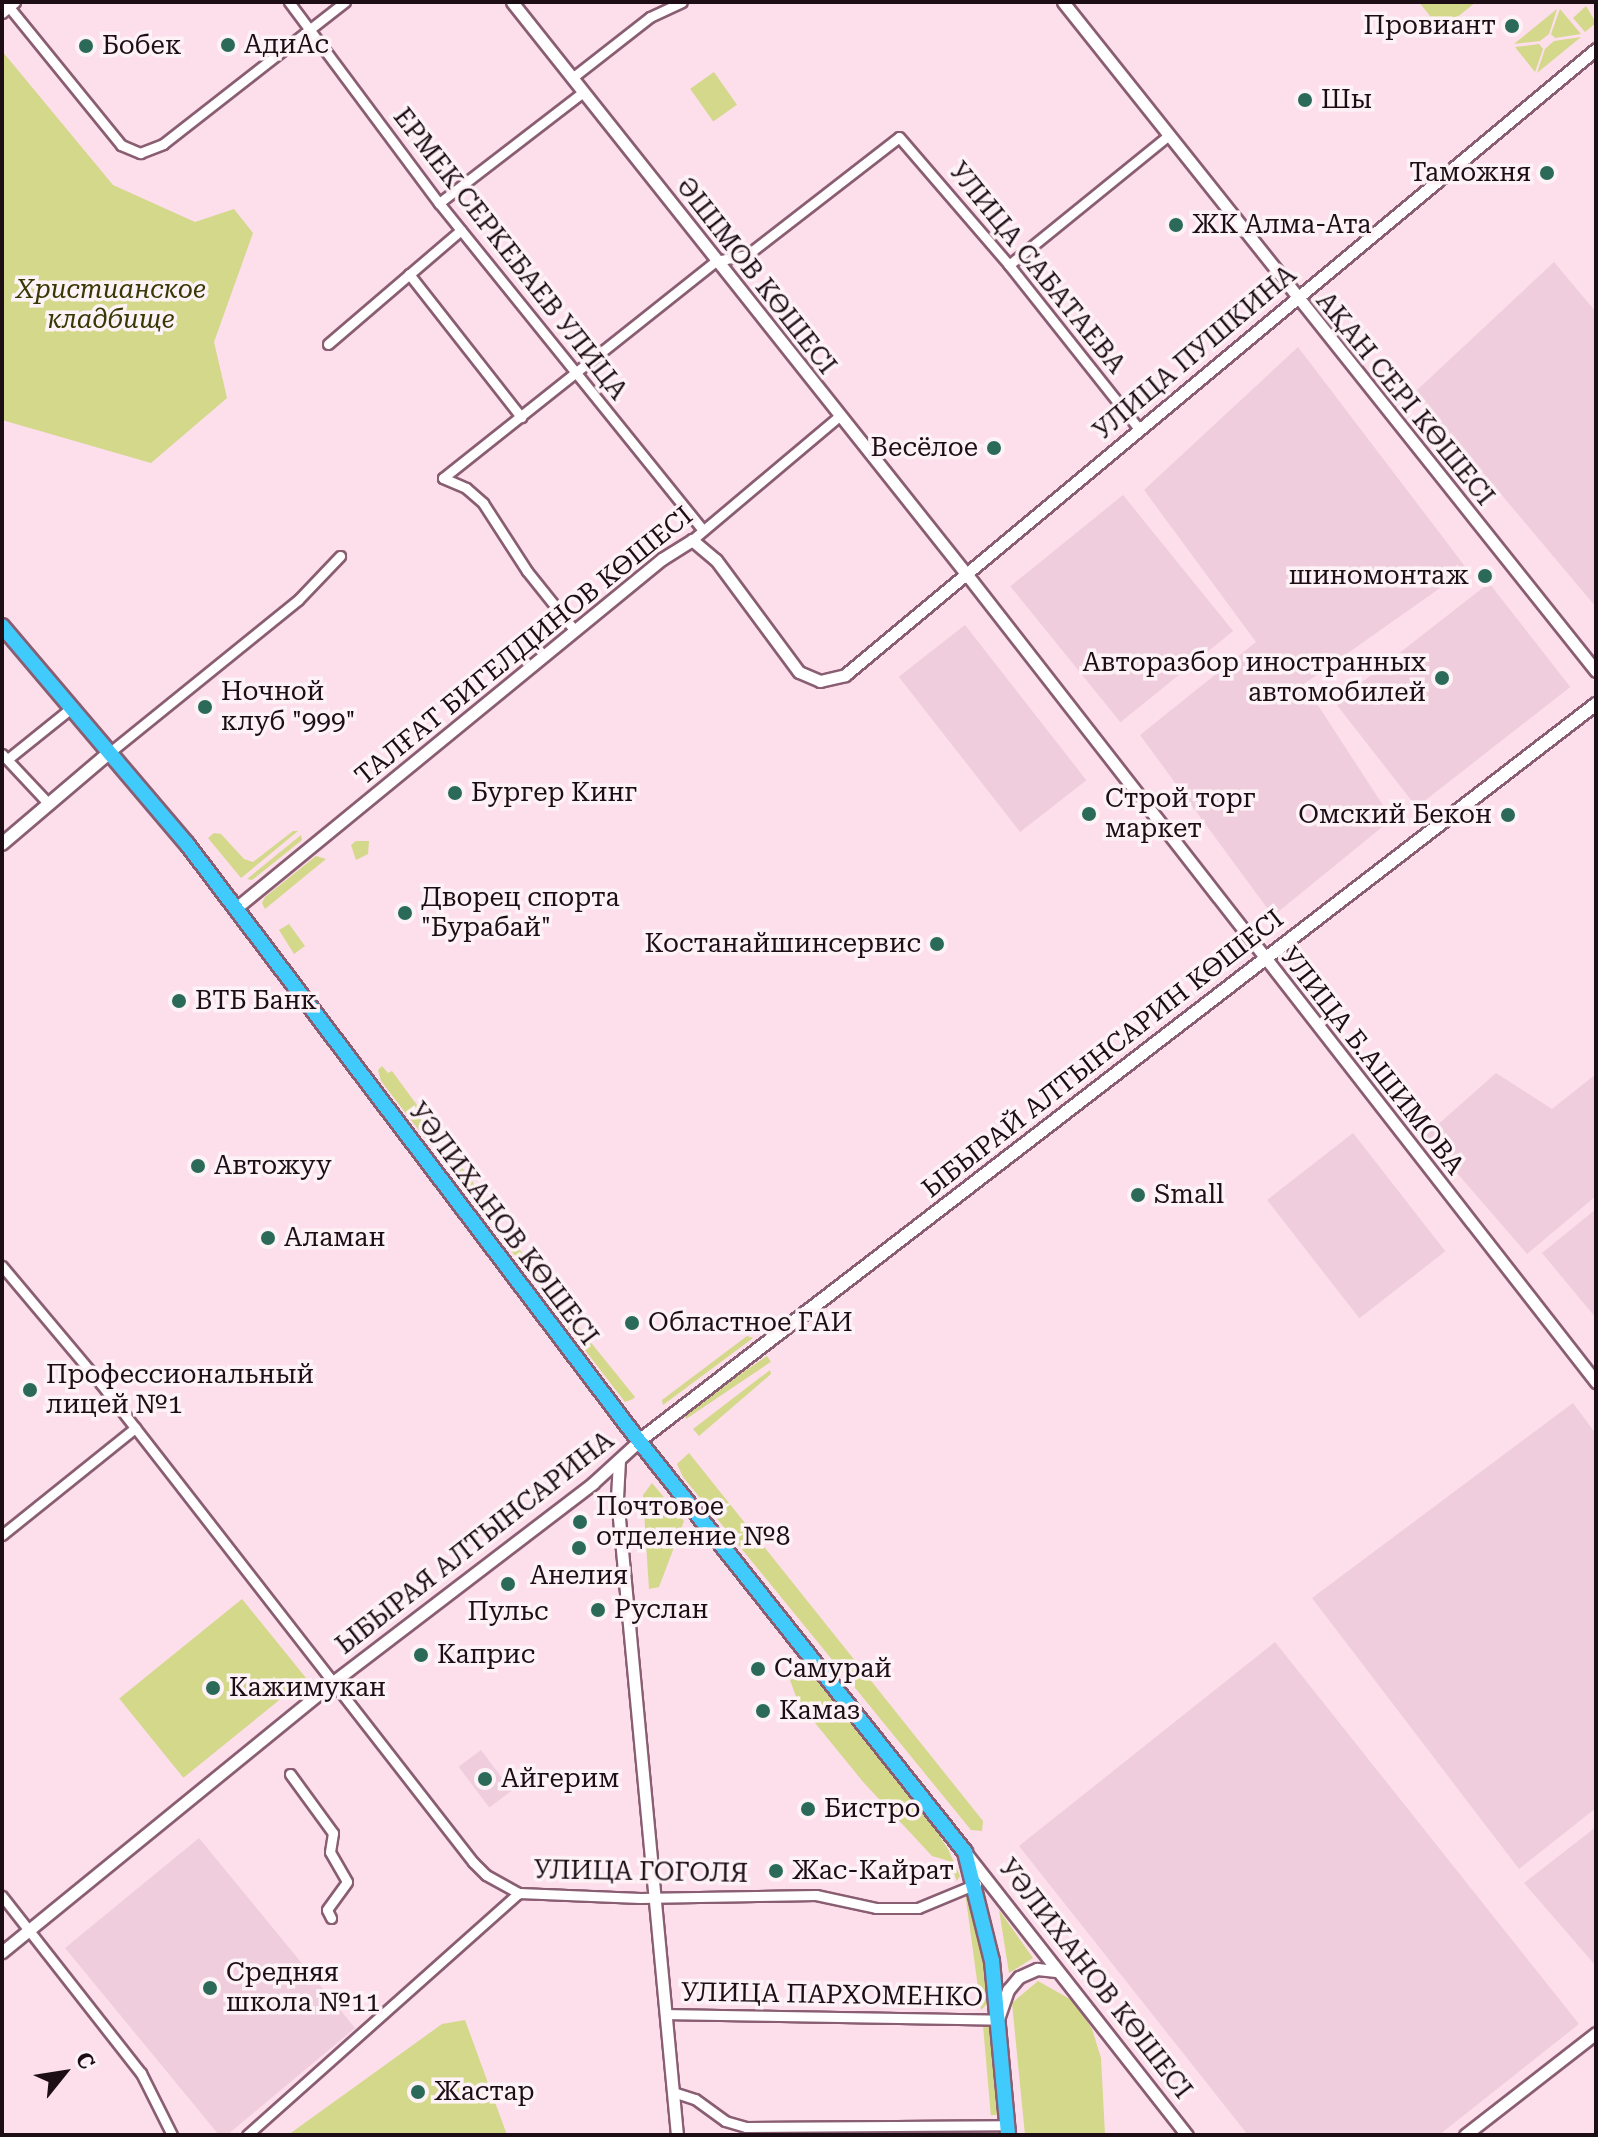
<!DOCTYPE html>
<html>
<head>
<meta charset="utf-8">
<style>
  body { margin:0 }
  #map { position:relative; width:1598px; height:2137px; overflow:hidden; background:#fddeeb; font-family:"Roboto Serif",serif }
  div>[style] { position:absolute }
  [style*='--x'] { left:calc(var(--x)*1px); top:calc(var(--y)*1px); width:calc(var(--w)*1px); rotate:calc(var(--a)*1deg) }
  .built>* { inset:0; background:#f0cddc; transform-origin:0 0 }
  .green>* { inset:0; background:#d3d88b; transform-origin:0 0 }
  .roads { filter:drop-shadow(2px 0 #8a5e72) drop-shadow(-2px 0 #8a5e72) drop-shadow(0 2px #8a5e72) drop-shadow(0 -2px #8a5e72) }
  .minor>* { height:9px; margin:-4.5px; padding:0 4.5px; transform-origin:4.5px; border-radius:4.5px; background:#fff }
  .tertiary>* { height:11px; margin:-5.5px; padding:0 5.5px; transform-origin:5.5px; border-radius:5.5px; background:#fff }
  .secondary>* { height:12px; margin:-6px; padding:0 6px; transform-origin:6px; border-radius:6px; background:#fff }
  .trunk>* { height:14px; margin:-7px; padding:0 7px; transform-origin:7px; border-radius:7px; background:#40cbfc }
  .dots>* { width:22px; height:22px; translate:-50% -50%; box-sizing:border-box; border:4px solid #fdf2f6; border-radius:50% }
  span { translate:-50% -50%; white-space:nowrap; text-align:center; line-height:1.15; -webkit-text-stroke:7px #fdf2f6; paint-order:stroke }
  .poi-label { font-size:26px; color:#1d0d14 }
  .right { translate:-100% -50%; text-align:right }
  .left { translate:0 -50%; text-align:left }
  .street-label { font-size:26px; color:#1d0d14 }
  .park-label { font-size:26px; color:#373803; font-style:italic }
  .frame { position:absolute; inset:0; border:4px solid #1d0d14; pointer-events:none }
  .north { position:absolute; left:24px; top:2033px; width:80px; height:80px; -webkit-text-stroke:6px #fdf2f6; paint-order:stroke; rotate:60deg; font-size:22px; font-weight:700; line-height:32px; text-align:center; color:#1d0d14 }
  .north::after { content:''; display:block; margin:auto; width:28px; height:36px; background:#1d0d14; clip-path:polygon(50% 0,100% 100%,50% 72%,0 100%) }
</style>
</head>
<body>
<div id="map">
  <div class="built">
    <i style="clip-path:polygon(1554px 262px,1596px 312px,1596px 607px,1415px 392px)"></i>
    <i style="clip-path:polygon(1298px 347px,1467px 569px,1304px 684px,1392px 819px,1273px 916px,1140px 735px,1256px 642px,1144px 490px)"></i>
    <i style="left:1123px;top:495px;width:175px;height:145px;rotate:51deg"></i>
    <i style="left:1489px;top:583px;width:132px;height:195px;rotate:52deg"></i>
    <i style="left:965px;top:625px;width:197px;height:84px;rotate:52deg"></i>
    <i style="clip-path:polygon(1496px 1073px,1552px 1109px,1596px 1074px,1596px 1196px,1527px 1254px,1425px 1136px)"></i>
    <i style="left:1353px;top:1133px;width:150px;height:109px;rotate:52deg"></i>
    <i style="clip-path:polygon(1596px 1209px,1596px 1318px,1542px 1253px)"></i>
    <i style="clip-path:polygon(1573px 1403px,1596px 1434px,1596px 1808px,1519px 1869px,1312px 1598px)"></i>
    <i style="clip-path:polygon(1275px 1642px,1579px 2024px,1439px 2135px,1248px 2135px,1019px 1846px)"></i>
    <i style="left:481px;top:1750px;width:51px;height:28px;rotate:53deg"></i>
    <i style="clip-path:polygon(1596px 1827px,1596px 1966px,1524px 1883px)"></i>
    <i style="clip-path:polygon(199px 1838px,355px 2028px,227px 2135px,219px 2135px,65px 1948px)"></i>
  </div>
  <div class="green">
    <i style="clip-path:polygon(1419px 2px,1476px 2px,1441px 30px)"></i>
    <i style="clip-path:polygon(1586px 6px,1596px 23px,1585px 32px,1573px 18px)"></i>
    <i style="clip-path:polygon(1557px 9px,1549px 34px,1540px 41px,1514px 44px)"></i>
    <i style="clip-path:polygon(1560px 9px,1581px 34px,1555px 38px,1551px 34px)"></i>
    <i style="clip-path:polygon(1581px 37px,1537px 73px,1545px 49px,1554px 41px)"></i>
    <i style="clip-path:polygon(1539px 44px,1543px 49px,1535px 72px,1515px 47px)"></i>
    <i style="clip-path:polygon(2px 51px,113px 185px,195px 222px,234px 209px,253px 233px,214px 342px,227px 398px,151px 463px,2px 420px)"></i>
    <i style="left:714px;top:72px;width:40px;height:29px;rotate:55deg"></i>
    <i style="clip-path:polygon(293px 831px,298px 831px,241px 878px,208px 838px,214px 833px,221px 834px,244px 859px,253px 862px)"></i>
    <i style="clip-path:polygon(301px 835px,302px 840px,252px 880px,247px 879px)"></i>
    <i style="clip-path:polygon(356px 841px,369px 841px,368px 854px,356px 860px,351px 845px)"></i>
    <i style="clip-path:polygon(316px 856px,326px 859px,265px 909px,262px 903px,265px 897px)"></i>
    <i style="clip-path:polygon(289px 924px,305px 946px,294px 954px,279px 930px)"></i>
    <i style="clip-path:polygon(382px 1066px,388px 1073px,392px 1071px,444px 1142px,431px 1146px,381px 1081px,378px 1070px)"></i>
    <i style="clip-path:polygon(454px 1157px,499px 1217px,493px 1222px,486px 1219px,446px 1165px)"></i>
    <i style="clip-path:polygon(505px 1230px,545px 1283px,540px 1287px,500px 1237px)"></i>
    <i style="clip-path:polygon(571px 1318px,635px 1397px,633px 1399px,625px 1402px,568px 1328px)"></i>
    <i style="clip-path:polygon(747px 1336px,753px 1338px,663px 1405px,662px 1400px)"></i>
    <i style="left:767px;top:1356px;width:7px;height:102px;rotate:56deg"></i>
    <i style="clip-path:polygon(770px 1370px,771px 1374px,699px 1436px,693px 1429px)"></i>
    <i style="clip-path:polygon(689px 1453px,983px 1821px,982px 1831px,971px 1830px,683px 1477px,677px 1464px)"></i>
    <i style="clip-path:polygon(652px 1483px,684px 1521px,659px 1587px,649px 1589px,643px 1495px)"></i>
    <i style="left:242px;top:1599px;width:102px;height:158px;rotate:51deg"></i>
    <i style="clip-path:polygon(807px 1674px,813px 1676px,925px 1814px,948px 1849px,960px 1876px,957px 1881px,949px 1861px,932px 1856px,864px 1783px,798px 1702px,790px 1680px)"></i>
    <i style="clip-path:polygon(965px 1892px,979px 1934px,989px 2002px,981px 2010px)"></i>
    <i style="clip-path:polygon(999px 1910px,1033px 1958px,1009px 1973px)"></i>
    <i style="clip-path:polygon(1038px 1981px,1075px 2002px,1092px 2029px,1101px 2058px,1105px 2135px,1025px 2135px,1012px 2003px)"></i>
    <i style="clip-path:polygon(465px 2020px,507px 2135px,288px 2135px,442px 2024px)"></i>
    <i style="left:990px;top:2025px;width:90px;height:7px;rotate:85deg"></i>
  </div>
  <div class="roads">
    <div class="minor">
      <i style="--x:289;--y:2;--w:251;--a:53.3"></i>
      <i style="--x:439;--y:203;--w:420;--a:51.1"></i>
      <i style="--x:9;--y:7;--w:178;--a:50.9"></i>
      <i style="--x:121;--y:145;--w:21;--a:23"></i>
      <i style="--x:140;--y:153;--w:25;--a:-21"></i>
      <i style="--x:163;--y:144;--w:231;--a:-38"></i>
      <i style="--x:2;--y:13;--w:17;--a:-40"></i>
      <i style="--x:572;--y:78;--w:99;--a:-38"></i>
      <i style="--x:650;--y:17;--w:35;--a:-25"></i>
      <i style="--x:439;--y:203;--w:182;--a:-37.6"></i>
      <i style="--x:1009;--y:265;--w:205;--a:-39.1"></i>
      <i style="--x:409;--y:274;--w:182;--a:51.9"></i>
      <i style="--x:328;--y:344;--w:175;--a:-40.6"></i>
      <i style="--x:443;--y:478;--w:349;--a:-38.5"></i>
      <i style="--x:716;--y:261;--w:32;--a:-11"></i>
      <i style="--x:747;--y:255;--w:192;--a:-37.8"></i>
      <i style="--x:899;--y:137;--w:169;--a:49.3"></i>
      <i style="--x:1009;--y:265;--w:209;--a:51.6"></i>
      <i style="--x:443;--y:478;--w:25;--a:23"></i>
      <i style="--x:466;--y:488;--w:23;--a:41"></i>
      <i style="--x:483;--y:503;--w:81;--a:57.1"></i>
      <i style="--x:527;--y:571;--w:77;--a:51.3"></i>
      <i style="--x:692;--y:540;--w:192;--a:-40.1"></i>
      <i style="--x:109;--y:753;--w:243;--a:-39"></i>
      <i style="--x:298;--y:600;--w:61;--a:-46.3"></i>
      <i style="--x:2;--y:754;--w:69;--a:46.8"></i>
      <i style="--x:9;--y:758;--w:78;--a:-38.8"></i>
      <i style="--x:2;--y:1266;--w:154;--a:50"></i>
      <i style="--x:101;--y:1384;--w:606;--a:52.11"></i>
      <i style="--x:473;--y:1862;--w:18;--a:45"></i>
      <i style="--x:486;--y:1875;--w:38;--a:29"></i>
      <i style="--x:2;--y:1535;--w:171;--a:-38.8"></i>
      <i style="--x:290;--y:1774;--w:73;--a:53.9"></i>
      <i style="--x:333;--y:1833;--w:19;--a:99"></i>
      <i style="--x:330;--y:1852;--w:34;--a:60"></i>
      <i style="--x:347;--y:1882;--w:34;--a:126"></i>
      <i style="--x:327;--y:1910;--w:9;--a:63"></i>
      <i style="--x:2;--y:1896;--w:225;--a:51.9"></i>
      <i style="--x:141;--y:2073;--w:69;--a:63.4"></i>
      <i style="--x:666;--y:2014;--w:332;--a:1"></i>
      <i style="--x:673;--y:2092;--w:23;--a:18"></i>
      <i style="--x:695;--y:2099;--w:37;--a:36"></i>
      <i style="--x:725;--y:2121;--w:22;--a:16"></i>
      <i style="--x:746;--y:2127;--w:261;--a:-0.4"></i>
      <i style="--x:247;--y:2135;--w:364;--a:-41.7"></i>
      <i style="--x:519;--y:1893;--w:121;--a:2.4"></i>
      <i style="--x:640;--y:1898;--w:176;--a:-1"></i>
      <i style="--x:816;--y:1895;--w:61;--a:12.2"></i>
      <i style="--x:876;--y:1908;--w:42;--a:0"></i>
      <i style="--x:918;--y:1908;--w:63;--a:-22.5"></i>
    </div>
    <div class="tertiary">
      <i style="--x:6;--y:2;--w:6;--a:59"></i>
      <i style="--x:512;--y:2;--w:733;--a:51.54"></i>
      <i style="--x:968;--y:576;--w:1022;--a:52.08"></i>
      <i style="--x:1063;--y:2;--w:855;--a:51.46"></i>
      <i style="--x:236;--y:908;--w:551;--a:-39.33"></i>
      <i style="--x:662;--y:559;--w:36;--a:-32"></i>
      <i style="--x:692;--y:540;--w:31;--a:40"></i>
      <i style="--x:716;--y:560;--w:139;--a:53.5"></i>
      <i style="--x:799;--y:672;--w:23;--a:23"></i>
      <i style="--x:820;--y:681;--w:26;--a:-13"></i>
      <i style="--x:845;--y:675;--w:978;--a:-39.81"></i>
      <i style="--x:619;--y:1460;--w:37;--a:93"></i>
      <i style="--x:617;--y:1497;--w:641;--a:84.63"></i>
      <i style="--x:968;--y:1856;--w:355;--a:51.9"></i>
      <i style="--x:2;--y:1952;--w:427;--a:-39.2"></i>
      <i style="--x:333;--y:1682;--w:327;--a:-37.4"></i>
      <i style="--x:593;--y:1483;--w:62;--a:-42.4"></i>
      <i style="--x:998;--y:2019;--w:31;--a:-71"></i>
      <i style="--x:1008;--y:1990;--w:17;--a:-50"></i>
      <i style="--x:1019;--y:1977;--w:20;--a:-24"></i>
      <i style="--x:1037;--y:1969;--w:19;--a:6"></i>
      <i style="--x:1465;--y:2135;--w:166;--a:-37.9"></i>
    </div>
    <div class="secondary">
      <i style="--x:2;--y:844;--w:140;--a:-40.4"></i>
      <i style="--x:639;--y:1441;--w:1208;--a:-37.6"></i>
    </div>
    <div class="trunk">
      <i style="--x:2;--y:626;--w:286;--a:49.7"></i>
      <i style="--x:187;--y:844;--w:749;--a:52.87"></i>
      <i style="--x:639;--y:1441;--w:525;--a:51.58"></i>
      <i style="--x:965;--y:1852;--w:112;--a:76.1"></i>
      <i style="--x:992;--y:1961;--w:175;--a:84.7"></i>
    </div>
  </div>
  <div class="dots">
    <i style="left:1512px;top:26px;background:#2b6a58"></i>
    <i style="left:228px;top:45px;background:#2b6a58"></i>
    <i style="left:86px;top:46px;background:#2b6a58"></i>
    <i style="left:1305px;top:100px;background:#2b6a58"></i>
    <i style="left:1547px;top:173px;background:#2b6a58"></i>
    <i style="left:1176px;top:225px;background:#2b6a58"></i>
    <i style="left:994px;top:448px;background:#2b6a58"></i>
    <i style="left:1485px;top:576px;background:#2b6a58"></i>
    <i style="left:1442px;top:678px;background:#2b6a58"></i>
    <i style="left:205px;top:707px;background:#2b6a58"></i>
    <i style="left:455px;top:793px;background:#2b6a58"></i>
    <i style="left:1089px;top:814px;background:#2b6a58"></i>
    <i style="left:1508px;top:815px;background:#2b6a58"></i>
    <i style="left:405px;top:913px;background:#2b6a58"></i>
    <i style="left:937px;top:944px;background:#2b6a58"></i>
    <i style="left:179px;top:1001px;background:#2b6a58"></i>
    <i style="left:198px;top:1166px;background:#2b6a58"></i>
    <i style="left:1138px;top:1195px;background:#2b6a58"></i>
    <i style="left:268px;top:1238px;background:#2b6a58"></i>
    <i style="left:632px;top:1323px;background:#2b6a58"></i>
    <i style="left:30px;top:1390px;background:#2b6a58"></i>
    <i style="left:580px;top:1522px;background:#2b6a58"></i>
    <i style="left:579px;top:1548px;background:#2b6a58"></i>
    <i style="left:508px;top:1584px;background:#2b6a58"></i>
    <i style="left:598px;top:1610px;background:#2b6a58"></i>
    <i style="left:421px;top:1655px;background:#2b6a58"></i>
    <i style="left:758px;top:1669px;background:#2b6a58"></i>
    <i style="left:213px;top:1688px;background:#2b6a58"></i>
    <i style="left:763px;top:1711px;background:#2b6a58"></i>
    <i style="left:485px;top:1779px;background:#2b6a58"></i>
    <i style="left:808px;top:1809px;background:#2b6a58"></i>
    <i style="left:776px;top:1871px;background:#2b6a58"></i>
    <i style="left:210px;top:1988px;background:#2b6a58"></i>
    <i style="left:418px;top:2092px;background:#2b6a58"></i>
  </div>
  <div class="poi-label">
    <span class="right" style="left:1496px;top:26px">Провиант</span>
    <span class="left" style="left:244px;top:45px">АдиАс</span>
    <span class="left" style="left:102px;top:46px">Бобек</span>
    <span class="left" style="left:1321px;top:100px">Шы</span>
    <span class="right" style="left:1531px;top:173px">Таможня</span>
    <span class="left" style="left:1192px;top:225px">ЖК Алма-Ата</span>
    <span class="right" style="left:978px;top:448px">Весёлое</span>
    <span class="right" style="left:1469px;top:576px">шиномонтаж</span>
    <span class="right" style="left:1426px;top:678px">Авторазбор иностранных<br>автомобилей</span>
    <span class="left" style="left:221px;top:707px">Ночной<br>клуб "999"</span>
    <span class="left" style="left:471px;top:793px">Бургер Кинг</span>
    <span class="left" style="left:1105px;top:814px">Строй торг<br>маркет</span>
    <span class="right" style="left:1492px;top:815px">Омский Бекон</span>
    <span class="left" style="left:421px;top:913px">Дворец спорта<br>"Бурабай"</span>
    <span class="right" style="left:921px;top:944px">Костанайшинсервис</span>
    <span class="left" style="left:195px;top:1001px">ВТБ Банк</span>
    <span class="left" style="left:214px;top:1166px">Автожуу</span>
    <span class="left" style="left:1154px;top:1195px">Small</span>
    <span class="left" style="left:284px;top:1238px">Аламан</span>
    <span class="left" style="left:648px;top:1323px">Областное ГАИ</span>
    <span class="left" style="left:46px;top:1390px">Профессиональный<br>лицей №1</span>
    <span class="left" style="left:596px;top:1522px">Почтовое<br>отделение №8</span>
    <span style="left:579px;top:1576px">Анелия</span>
    <span class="left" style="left:614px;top:1610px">Руслан</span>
    <span style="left:508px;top:1612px">Пульс</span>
    <span class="left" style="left:437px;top:1655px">Каприс</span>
    <span class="left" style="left:774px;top:1669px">Самурай</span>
    <span class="left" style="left:229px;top:1688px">Кажимукан</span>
    <span class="left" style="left:779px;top:1711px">Камаз</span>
    <span class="left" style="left:501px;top:1779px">Айгерим</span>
    <span class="left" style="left:824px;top:1809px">Бистро</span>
    <span class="left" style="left:792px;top:1871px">Жас-Кайрат</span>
    <span class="left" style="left:226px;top:1988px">Средняя<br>школа №11</span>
    <span class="left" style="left:434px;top:2092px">Жастар</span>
  </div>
  <div class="street-label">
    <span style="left:510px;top:254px;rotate:52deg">ЕРМЕК СЕРКЕБАЕВ УЛИЦА</span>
    <span style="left:1037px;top:268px;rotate:51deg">УЛИЦА САБАТАЕВА</span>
    <span style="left:756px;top:276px;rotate:52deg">ӘШІМОВ КӨШЕСІ</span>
    <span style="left:1195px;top:353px;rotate:-40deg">УЛИЦА ПУШКИНА</span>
    <span style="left:1405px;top:399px;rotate:51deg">АҚАН СЕРІ КӨШЕСІ</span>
    <span style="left:524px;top:646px;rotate:-39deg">ТАЛҒАТ БИГЕЛДИНОВ КӨШЕСІ</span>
    <span style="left:1103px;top:1054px;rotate:-38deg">ЫБЫРАЙ АЛТЫНСАРИН КӨШЕСІ</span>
    <span style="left:1372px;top:1061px;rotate:52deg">УЛИЦА Б.АШИМОВА</span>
    <span style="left:503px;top:1224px;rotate:53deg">УӘЛИХАНОВ КӨШЕСІ</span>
    <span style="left:475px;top:1543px;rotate:-38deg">ЫБЫРАЯ АЛТЫНСАРИНА</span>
    <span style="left:641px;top:1872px;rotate:1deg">УЛИЦА ГОГОЛЯ</span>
    <span style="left:1095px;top:1979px;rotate:52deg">УӘЛИХАНОВ КӨШЕСІ</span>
    <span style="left:832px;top:1995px;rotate:1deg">УЛИЦА ПАРХОМЕНКО</span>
  </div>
  <div class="park-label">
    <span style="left:111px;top:305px">Христианское<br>кладбище</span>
  </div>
  <div class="frame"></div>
  <div class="north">С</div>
</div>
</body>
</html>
